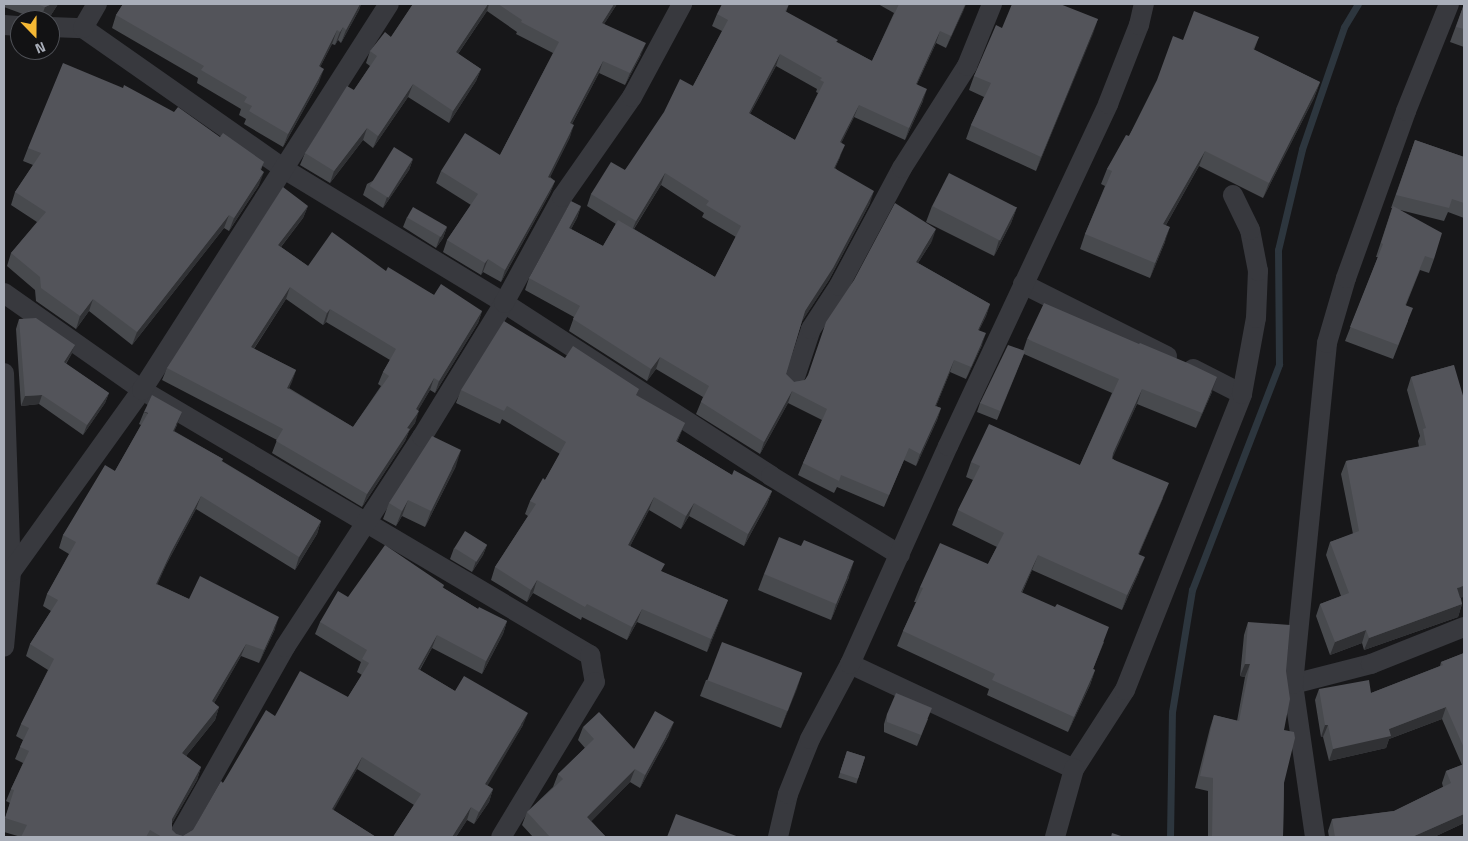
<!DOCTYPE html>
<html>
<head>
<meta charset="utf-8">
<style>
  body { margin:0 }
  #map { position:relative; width:1468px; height:841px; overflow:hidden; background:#171719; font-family:"Titillium Web",sans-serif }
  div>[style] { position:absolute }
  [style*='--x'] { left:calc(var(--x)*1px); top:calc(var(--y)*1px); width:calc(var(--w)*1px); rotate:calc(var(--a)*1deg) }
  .stream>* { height:7px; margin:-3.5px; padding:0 3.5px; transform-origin:3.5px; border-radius:3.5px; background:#2d363e }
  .street>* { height:20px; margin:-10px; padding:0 10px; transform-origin:10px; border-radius:10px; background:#38393e }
  .wall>* { inset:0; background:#484a4e; transform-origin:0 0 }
  .shaded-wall>* { inset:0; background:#303134 }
  .building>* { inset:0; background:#53545a; transform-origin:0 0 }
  span { translate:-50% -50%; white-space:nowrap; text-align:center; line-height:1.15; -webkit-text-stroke:4px #121214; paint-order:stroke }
  .frame { position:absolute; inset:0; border:5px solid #a9aeb9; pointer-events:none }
  .north { position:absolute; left:10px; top:10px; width:50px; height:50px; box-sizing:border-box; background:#121214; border:1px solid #4e5056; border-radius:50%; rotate:158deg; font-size:14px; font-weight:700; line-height:20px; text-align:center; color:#a9aeb9 }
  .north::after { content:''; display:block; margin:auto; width:18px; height:22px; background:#f5b834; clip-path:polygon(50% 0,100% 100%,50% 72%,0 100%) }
</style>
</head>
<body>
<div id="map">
  <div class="stream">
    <i style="--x:1170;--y:837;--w:125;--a:-89.1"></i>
    <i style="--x:1172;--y:712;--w:124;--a:-80.7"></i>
    <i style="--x:1192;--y:590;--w:242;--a:-68.9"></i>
    <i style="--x:1279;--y:364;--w:114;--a:-90.5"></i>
    <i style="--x:1278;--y:250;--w:104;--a:-76.6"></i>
    <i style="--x:1302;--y:149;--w:129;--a:-71"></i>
    <i style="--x:1344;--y:27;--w:27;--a:-59"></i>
  </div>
  <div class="street">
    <i style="--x:4;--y:25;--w:16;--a:4"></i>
    <i style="--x:50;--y:27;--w:33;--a:2"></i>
    <i style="--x:83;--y:28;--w:246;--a:35"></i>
    <i style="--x:284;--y:169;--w:258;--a:31.3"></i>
    <i style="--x:504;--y:303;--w:318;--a:32.9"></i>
    <i style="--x:771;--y:476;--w:151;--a:31.5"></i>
    <i style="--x:83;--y:28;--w:28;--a:-60"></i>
    <i style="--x:1023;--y:284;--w:161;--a:26.6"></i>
    <i style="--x:4;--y:293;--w:169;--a:35.1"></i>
    <i style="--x:142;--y:390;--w:521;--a:30.61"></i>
    <i style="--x:590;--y:655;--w:27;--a:80"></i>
    <i style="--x:595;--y:682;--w:181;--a:121.2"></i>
    <i style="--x:1193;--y:369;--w:55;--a:27"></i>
    <i style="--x:4;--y:373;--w:199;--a:88"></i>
    <i style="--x:11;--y:572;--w:75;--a:95.3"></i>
    <i style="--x:793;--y:383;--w:57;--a:-71.6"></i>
    <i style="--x:811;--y:329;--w:51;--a:-56.9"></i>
    <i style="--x:839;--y:286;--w:134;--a:-61.9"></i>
    <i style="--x:902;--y:168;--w:121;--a:-57.5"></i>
    <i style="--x:967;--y:66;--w:67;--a:-68"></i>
    <i style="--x:11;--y:572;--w:224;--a:-54.3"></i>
    <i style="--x:142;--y:390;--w:458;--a:-57.4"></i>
    <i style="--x:850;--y:664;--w:247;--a:25.1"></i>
    <i style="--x:1074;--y:769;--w:94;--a:-57.2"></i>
    <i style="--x:1125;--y:690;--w:318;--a:-68.4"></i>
    <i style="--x:1242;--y:394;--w:77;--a:-79.6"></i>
    <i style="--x:1256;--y:318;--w:47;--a:-87.6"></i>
    <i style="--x:1258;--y:271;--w:42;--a:-101"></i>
    <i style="--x:1250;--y:230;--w:39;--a:-116"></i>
    <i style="--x:1293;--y:684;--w:81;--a:-14.4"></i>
    <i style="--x:1371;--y:664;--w:100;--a:-21.7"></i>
    <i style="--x:178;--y:837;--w:218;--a:-60.6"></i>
    <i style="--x:285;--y:647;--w:251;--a:-56.9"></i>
    <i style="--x:422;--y:437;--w:157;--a:-58.5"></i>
    <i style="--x:504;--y:303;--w:121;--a:-61.3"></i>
    <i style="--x:562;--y:197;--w:122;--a:-55"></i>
    <i style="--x:632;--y:97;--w:106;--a:-61.7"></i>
    <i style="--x:778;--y:837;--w:44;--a:-76.9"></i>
    <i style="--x:788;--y:794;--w:59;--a:-68.2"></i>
    <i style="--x:810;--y:739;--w:85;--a:-61.9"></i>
    <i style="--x:850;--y:664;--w:239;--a:-65.8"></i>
    <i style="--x:948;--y:446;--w:378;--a:-64.9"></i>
    <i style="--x:1108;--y:104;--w:85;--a:-68.6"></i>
    <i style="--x:1139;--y:25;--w:22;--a:-77"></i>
    <i style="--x:1055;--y:837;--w:71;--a:-74.4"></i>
    <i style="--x:1315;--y:837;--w:155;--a:-98.2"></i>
    <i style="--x:1293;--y:684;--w:343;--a:-84.3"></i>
    <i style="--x:1327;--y:343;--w:68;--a:-73.7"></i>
    <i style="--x:1346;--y:278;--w:177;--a:-70.2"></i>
    <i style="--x:1406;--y:111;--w:115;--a:-68.1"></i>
  </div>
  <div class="wall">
    <i style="clip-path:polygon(4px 4px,58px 4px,51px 15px,41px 20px,39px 20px,4px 7px)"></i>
    <i style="clip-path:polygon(123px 4px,361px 4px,359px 10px,341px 43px,338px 40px,335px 45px,332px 44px,320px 67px,319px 82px,283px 147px,244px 124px,246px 119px,239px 115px,241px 109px,197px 83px,198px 78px,112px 28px,116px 15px)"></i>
    <i style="clip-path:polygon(413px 4px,617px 4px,604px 24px,641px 55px,625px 85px,599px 73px,572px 124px,570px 137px,550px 177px,555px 181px,550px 193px,501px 282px,483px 272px,481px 275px,443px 252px,447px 240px,471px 205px,436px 183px,441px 171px,500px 155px,553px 53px,516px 34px,517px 32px,487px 11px,458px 54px,481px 69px,476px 81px,449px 123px,408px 97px,373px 148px,363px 140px,330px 183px,300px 165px,305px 153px,354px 90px,370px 66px,366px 63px,370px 51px,391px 37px)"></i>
    <i style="clip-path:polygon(evenodd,789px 4px,786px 12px,837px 42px,872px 61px,894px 13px,878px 4px,966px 4px,946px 48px,936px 43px,917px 84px,923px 101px,905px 140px,854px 117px,841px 143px,840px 157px,835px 168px,870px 203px,829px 280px,802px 321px,786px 374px,794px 382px,805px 380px,932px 241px,918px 263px,990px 304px,986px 316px,979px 330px,982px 345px,966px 379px,950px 372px,936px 406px,941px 408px,937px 420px,916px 466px,904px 460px,884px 507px,837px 487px,834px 493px,798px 475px,803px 463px,822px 420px,788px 403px,760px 454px,696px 414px,703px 397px,656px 369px,647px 381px,569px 331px,574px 317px,525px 290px,529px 278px,581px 206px,577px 218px,571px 229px,603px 246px,616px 224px,587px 206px,591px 194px,625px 170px,693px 86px,722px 31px,712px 26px,717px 14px,789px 4px,776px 66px,817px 89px,816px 92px,818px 93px,795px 140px,750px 114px,776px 66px,789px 4px,661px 185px,704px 213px,702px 217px,736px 237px,715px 277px,634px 229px,661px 185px)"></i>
    <i style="clip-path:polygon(1464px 4px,1464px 47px,1450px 42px)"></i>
    <i style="clip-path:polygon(1098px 19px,1036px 171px,966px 139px,971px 125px,984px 97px,969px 90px,974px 76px,1002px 28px)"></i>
    <i style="clip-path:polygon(1259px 37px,1254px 50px,1320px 82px,1314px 98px,1263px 198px,1199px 166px,1166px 225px,1165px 242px,1150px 278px,1080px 249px,1085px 234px,1105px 186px,1101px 184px,1107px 169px,1129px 136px,1183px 40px)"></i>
    <i style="clip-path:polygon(220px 137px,264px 162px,261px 170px,259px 185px,229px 231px,224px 228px,132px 345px,89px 311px,76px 329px,36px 301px,35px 290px,7px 266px,11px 253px,37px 222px,11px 205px,15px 192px,33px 165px,23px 161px,28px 148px)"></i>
    <i style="clip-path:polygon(1415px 140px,1464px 157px,1464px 218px,1448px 212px,1444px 221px,1400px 210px,1434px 259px,1429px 273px,1420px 270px,1406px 305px,1408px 321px,1393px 359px,1345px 341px,1378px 257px,1376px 257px,1392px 208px,1391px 208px)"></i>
    <i style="clip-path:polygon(413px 159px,409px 170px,383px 208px,363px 195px,367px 184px)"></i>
    <i style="clip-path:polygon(evenodd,308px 206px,303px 218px,281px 247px,308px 266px,386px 271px,434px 295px,482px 311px,478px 323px,435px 393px,430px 390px,418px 410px,415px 423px,409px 431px,405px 441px,362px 507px,272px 453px,277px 440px,162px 380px,167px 368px,308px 206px,286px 299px,323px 325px,326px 322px,390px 360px,383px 372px,378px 384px,381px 386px,353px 427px,289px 388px,296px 370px,254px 349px,286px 299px)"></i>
    <i style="clip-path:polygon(932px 206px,1017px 207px,1011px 223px,994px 256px,926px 222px)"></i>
    <i style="clip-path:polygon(407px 217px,447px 227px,443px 238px,436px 248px,403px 227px)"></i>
    <i style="clip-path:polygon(19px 319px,75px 345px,71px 355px,66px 364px,109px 393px,105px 403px,83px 435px,39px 404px,21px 406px,16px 329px)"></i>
    <i style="clip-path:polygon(1027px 339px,1212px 392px,1196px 428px,1137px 404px,1112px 458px,1163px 498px,1139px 554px,1139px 572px,1122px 610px,1032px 570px,1022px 593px,1104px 642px,1093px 669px,1095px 670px,1090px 685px,1068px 732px,987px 695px,989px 689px,897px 646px,903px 631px,916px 602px,914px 602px,920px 587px,988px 564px,997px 547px,952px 525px,958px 510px,973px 480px,966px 477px,971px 462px,1080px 465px,1112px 393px,1024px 354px,997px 420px,977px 412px,980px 403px,1023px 351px)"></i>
    <i style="clip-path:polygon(565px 358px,685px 423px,677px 442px,732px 475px,772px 491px,767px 504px,744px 546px,689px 516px,681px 529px,649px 510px,630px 546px,662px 572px,728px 600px,707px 652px,637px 622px,627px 640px,582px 617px,581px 620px,533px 593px,527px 602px,491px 580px,495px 567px,528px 516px,525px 514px,530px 501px,545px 480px,560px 454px,502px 419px,500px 424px,456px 403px,461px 390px)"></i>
    <i style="clip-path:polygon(1454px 365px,1461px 598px,1462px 604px,1458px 617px,1364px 650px,1362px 643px,1330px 655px,1316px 616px,1320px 604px,1341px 596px,1326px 555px,1330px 542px,1353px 534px,1341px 474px,1346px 461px,1419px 447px,1418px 441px,1420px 436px,1407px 390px,1411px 377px)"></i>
    <i style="clip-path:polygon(144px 412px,177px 425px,174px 431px,223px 459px,222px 461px,321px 521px,317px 534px,295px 570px,196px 509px,166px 565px,157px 584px,189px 599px,275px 629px,259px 663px,241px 656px,214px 703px,219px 707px,215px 720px,186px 756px,201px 767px,197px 780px,172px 823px,172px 830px,176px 834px,183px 836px,193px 830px,223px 783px,275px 716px,348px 697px,362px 675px,357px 672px,361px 662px,315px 634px,320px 622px,348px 597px,444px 585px,443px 588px,478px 609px,507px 621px,503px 634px,482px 674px,432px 648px,420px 670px,455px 691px,523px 725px,487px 785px,493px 789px,489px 802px,474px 824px,467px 820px,456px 837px,393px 837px,414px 805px,357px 769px,333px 810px,376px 837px,21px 837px,4px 832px,4px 822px,10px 803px,6px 801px,11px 789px,23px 763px,15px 759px,23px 740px,16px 736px,21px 724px,48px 670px,26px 656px,30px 644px,51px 611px,43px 606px,47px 594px,69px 554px,59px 548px,63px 535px,115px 471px,141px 425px,139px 424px)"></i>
    <i style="clip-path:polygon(456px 466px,425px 527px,402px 516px,396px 526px,383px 519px,389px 503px)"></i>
    <i style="clip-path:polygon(487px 545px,483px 555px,472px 572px,450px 559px,454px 548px)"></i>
    <i style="clip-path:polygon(764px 574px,849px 577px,831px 620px,758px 590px)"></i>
    <i style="clip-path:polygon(1248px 622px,1286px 671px,1284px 730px,1284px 783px,1283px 837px,1208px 837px,1208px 791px,1195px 788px,1210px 728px,1214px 715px,1237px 721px,1245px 677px,1240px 676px,1244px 635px)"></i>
    <i style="clip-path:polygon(1464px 653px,1464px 823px,1434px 837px,1329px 837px,1328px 831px,1332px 819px,1394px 811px,1443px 787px,1442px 783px,1446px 771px,1462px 765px,1442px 719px,1389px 739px,1386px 748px,1329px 761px,1323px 737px,1321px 737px,1315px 700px,1319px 689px,1371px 693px,1440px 666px,1441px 662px)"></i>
    <i style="clip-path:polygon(802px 673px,781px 728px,700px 696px,706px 680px)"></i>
    <i style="clip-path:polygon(887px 714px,928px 719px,917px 746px,884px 732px,884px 724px)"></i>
    <i style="clip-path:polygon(583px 727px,634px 749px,669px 735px,640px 788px,630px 782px,591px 821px,606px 837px,533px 837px,522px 825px,527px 812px,553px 787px,558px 774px,585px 748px,578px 740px)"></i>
    <i style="left:847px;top:751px;width:19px;height:28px;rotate:18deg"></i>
  </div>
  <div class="shaded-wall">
    <i style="clip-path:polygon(52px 4px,58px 4px,51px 15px,40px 20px,45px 7px)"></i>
    <i style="clip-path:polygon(360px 4px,361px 4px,359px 10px,341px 43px,346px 30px)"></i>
    <i style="clip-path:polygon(488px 4px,489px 4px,487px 11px,451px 64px,456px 52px)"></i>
    <i style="clip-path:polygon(614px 4px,617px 4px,597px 35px,602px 23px)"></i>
    <i style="clip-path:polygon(966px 4px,963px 12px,946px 48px,951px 36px)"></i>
    <i style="clip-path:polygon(1098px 19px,1093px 34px,1036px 171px,1041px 157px)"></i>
    <i style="clip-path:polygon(343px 27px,338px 40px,335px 45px,340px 32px)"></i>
    <i style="clip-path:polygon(337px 30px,332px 44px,314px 79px,319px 66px)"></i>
    <i style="clip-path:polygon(940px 31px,936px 43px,911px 96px,916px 84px)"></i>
    <i style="clip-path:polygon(646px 43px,641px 55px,625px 85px,630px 73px)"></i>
    <i style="clip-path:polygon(780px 54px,776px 66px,744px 125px,749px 113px)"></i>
    <i style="clip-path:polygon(603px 61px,599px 73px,566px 135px,570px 123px)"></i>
    <i style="clip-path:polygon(324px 69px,319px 82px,283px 147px,288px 134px)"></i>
    <i style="clip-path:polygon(481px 69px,476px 81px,449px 123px,453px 111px)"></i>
    <i style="clip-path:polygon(1320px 82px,1314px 98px,1263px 198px,1269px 183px)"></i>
    <i style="clip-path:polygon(413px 84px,408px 97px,373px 148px,378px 136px)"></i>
    <i style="clip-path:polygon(927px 89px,923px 101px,905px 140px,909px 128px)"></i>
    <i style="clip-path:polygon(859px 105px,854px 117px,836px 154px,840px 142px)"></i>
    <i style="clip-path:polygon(574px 125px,570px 137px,544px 189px,548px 177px)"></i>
    <i style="clip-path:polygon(367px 128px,363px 140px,330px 183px,334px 171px)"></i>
    <i style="clip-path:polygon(845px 145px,840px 157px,830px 180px,834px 168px)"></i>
    <i style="clip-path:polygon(1205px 151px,1199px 166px,1158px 239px,1163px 224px)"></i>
    <i style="clip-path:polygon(413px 159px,409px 170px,383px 208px,387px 197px)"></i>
    <i style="clip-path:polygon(264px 172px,259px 185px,229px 231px,234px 218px)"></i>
    <i style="clip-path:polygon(665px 173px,661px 185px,631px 233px,636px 221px)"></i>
    <i style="clip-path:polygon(555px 181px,550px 193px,501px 282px,505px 270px)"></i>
    <i style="clip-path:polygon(874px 191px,870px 203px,829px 280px,801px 323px,805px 311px)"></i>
    <i style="clip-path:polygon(308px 206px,303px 218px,273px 257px,278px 245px)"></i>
    <i style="clip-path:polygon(581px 206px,577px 218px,565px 240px,569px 228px)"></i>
    <i style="clip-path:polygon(1017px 207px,1011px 223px,994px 256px,999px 240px)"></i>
    <i style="clip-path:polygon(229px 215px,224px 228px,132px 345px,137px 332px)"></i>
    <i style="clip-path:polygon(447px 227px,443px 238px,436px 248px,440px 237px)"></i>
    <i style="clip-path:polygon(1170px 227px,1165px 242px,1150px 278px,1155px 263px)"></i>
    <i style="clip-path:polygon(936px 229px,932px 241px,911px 274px,916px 262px)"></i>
    <i style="clip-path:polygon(488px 259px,483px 272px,481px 275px,485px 263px)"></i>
    <i style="clip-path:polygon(290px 287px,286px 299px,247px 359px,251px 347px)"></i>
    <i style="clip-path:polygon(93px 299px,89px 311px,76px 329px,80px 316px)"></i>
    <i style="clip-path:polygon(990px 304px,986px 316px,973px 342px,978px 330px)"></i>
    <i style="clip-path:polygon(330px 309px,326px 322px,323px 325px,327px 313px)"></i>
    <i style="clip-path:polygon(482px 311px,478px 323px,435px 393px,439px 381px)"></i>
    <i style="clip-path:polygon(986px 333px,982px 345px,966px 379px,971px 367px)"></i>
    <i style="clip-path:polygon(75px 345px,71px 355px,60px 372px,64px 362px)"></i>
    <i style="clip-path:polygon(660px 357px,656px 369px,647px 381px,651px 369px)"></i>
    <i style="clip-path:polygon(954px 360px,950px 372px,931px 418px,935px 406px)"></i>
    <i style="clip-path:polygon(296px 370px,292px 382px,283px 400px,287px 388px)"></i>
    <i style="clip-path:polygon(1217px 377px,1212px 392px,1196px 428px,1202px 413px)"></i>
    <i style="clip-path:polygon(434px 378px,430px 390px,412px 421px,416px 409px)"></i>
    <i style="clip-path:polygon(1142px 389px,1137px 404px,1108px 468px,1113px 453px)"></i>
    <i style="clip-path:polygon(792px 391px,788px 403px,760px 454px,764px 442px)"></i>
    <i style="clip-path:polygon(109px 393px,105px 403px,83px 435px,87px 425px)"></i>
    <i style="clip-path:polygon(42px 395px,39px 404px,21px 406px,25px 396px)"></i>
    <i style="clip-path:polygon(941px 408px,937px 420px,916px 466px,920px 454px)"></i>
    <i style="clip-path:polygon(419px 411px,415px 423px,409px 431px,405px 441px,362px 507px,367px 494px,407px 428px)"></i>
    <i style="clip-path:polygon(182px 412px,177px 425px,169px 443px,173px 431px)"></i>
    <i style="clip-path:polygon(685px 423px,680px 435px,671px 454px,676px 441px)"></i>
    <i style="clip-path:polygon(461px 450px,456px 466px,425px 527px,431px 511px)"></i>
    <i style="clip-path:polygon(1169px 483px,1163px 498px,1132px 569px,1138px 554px)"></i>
    <i style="clip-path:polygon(772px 491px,767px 504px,744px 546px,748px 534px)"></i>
    <i style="clip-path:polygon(201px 496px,196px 509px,166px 565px,152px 597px,156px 584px,171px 552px)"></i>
    <i style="clip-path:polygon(654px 497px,649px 510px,624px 558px,628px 545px)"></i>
    <i style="clip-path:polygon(408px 500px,402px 516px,396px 526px,402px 511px)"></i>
    <i style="clip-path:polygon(694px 503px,689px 516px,681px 529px,686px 516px)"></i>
    <i style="clip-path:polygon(321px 521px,317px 534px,295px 570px,299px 557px)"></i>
    <i style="clip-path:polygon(487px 545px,483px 555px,472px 572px,476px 561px)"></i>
    <i style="clip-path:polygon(1038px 555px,1032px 570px,1015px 607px,1021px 592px)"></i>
    <i style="clip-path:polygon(1145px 557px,1139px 572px,1122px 610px,1127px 595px)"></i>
    <i style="clip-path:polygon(854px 561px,849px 577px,831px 620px,836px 604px)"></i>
    <i style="clip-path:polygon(537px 580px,533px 593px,527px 602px,531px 590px)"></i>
    <i style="clip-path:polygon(1464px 586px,1464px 597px,1453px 600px,1457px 588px)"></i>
    <i style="clip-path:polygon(728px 600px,723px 613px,707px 652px,711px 639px)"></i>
    <i style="clip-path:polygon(1462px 604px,1458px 617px,1364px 650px,1369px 638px)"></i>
    <i style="clip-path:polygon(642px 609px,637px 622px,627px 640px,632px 627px)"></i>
    <i style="clip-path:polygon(279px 617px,275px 629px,259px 663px,264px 650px)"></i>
    <i style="clip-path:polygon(507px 621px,503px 634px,482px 674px,486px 661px)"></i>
    <i style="clip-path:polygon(1366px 630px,1362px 643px,1330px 655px,1335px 642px)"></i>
    <i style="clip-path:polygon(437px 635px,432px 648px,413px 681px,418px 669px)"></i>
    <i style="clip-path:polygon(246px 644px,241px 656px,208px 714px,212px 701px)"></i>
    <i style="clip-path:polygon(1245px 664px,1250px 664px,1245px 677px,1240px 676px)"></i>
    <i style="clip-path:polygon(1095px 670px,1090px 685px,1068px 732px,1074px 717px)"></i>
    <i style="clip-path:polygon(802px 673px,797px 689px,781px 728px,787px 712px)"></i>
    <i style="clip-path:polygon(219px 707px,215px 720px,178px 766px,182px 753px)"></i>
    <i style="clip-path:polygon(1446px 707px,1442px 719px,1389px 739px,1386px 748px,1329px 761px,1333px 749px,1389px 729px)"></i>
    <i style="clip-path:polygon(528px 713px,523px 725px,481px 797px,485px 784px)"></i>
    <i style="clip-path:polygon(674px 722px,669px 735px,640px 788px,645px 775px)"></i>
    <i style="clip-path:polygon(1325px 725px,1328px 725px,1323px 737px,1321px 737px)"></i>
    <i style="clip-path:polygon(362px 757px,357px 769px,327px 822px,332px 809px)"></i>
    <i style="clip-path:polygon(201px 767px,197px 780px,167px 832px,172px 819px)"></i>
    <i style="clip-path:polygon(635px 769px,630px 782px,583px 830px,587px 817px)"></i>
    <i style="clip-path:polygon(493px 789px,489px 802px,474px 824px,479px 812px)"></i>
    <i style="clip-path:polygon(471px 807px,467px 820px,456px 837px,452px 837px)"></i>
    <i style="clip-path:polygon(1464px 814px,1464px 823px,1434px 837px,1412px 837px)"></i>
  </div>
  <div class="building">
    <i style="clip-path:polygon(36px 4px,52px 4px,45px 7px)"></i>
    <i style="clip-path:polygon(123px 4px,360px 4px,346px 30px,343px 27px,340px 32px,337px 30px,319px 66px,324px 69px,288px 134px,249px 111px,252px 106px,244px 102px,247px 97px,201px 70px,204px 66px,116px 15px)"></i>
    <i style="clip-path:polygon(413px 4px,488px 4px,456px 52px,481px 69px,453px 111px,413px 84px,378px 136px,367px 128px,334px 171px,305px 153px,347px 86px,354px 90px,377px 56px,370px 51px,385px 32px,391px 37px)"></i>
    <i style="clip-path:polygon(498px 4px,614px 4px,602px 23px,646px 43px,630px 73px,603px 61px,570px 123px,574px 125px,548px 177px,555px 181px,505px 270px,488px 259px,485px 263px,447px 240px,478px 194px,441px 171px,465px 133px,500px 155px,559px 42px,521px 22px,522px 20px)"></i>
    <i style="clip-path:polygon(evenodd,722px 4px,789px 4px,785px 11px,838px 40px,836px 42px,872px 61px,899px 4px,965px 4px,951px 36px,940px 31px,916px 84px,927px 89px,909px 128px,859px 105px,840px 142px,845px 145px,834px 168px,874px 191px,833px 268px,805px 311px,786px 374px,794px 382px,805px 380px,808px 375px,826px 322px,854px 280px,895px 203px,936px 229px,916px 262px,990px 304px,978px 330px,986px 333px,971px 367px,954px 360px,935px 406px,941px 408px,920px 454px,909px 448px,889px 495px,841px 475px,839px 481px,803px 463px,827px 409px,792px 391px,764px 442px,701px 402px,709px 386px,660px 357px,651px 369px,573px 319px,580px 306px,529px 278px,571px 201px,581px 206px,569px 228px,603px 246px,618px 220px,715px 277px,741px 226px,706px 205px,709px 201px,665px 173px,636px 221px,591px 194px,611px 162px,625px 170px,664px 112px,680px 79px,693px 86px,728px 20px,717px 14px,722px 4px,780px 54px,822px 78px,820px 80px,824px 82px,795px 140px,749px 113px,780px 54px)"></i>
    <i style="clip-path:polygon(1012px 4px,1060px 4px,1098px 19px,1041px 157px,971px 125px,991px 83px,974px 76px,996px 25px,1002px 28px)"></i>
    <i style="clip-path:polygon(1464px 4px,1464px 29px,1456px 27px)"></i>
    <i style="clip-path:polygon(1194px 11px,1259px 37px,1253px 49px,1320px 82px,1269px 183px,1205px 151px,1163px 224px,1170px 227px,1155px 263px,1085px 234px,1112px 171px,1107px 169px,1126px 135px,1129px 136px,1157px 80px,1173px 36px,1183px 40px)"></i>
    <i style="clip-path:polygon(63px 63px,123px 88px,124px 85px,174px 112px,178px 107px,220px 137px,223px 133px,264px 162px,260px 169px,264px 172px,234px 218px,229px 215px,137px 332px,93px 299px,80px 316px,41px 288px,40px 277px,11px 253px,46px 212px,15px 192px,41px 153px,28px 148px)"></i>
    <i style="clip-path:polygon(1415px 140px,1464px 157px,1464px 203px,1452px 199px,1449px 208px,1396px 195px)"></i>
    <i style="left:394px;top:147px;width:22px;height:46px;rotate:32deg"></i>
    <i style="left:949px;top:173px;width:76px;height:37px;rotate:27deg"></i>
    <i style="clip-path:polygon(evenodd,283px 187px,308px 206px,278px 245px,308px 266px,332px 232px,386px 271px,388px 267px,434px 295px,441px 284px,482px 311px,439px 381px,434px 378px,416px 409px,419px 411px,407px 428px,410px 429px,367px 494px,276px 441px,283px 429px,167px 368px,283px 187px,290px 287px,327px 313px,330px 309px,396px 349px,383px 372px,389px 376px,353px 427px,287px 388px,296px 370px,251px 347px,290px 287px)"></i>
    <i style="clip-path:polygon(1393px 206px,1442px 233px,1434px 259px,1425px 256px,1405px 305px,1413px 308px,1398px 345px,1350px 327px,1383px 244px,1381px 243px)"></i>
    <i style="left:413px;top:207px;width:39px;height:12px;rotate:30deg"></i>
    <i style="clip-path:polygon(1044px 303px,1139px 344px,1140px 343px,1190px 364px,1217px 377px,1202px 413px,1142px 389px,1113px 453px,1112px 459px,1169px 483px,1138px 554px,1145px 557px,1127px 595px,1038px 555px,1021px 592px,1055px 607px,1057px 604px,1109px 627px,1093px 669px,1095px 670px,1074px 717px,992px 680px,995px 674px,903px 631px,923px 588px,920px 587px,940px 543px,988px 564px,1004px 533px,958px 510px,980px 466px,971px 462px,989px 424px,1080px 465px,1119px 379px,1027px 339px)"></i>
    <i style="clip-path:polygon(36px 318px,75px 345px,64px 362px,109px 393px,87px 425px,42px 395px,25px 396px,19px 319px)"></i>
    <i style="clip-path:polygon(504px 321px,565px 358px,573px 346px,639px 389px,636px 395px,685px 423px,676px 441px,732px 475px,734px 470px,772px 491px,748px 534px,694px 503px,686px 516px,654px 497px,628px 545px,665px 564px,661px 571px,728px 600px,711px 639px,642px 609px,632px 627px,587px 604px,585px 607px,537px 580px,531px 590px,495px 567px,536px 504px,530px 501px,543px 478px,545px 480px,566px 442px,507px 406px,504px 411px,461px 390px)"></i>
    <i style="clip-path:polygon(1008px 345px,1025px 351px,1000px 411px,980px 403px)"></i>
    <i style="clip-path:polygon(1454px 365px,1464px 399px,1464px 586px,1457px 588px,1462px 604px,1369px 638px,1366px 630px,1335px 642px,1320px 604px,1349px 593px,1330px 542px,1359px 531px,1346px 461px,1426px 445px,1423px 429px,1426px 428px,1411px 377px)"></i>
    <i style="clip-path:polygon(152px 395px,182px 412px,173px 431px,223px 459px,221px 461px,321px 521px,299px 557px,201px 496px,171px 552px,156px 584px,189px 599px,200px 576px,279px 617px,264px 650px,246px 644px,212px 701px,219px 707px,182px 753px,201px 767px,172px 819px,172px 830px,176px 834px,183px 836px,193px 830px,221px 781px,223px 783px,266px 710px,275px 716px,300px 671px,348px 697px,369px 663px,362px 659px,367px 650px,320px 622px,338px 591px,348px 597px,385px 545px,444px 585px,442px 587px,478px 609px,479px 607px,507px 621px,486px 661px,437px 635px,418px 669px,455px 691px,464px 676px,528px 713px,485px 784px,493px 789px,479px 812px,471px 807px,452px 837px,393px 837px,421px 794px,362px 757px,332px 809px,376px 837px,162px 837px,150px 830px,146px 837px,21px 837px,27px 825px,5px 818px,14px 790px,11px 789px,29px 751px,20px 747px,29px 728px,21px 724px,54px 659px,30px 644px,58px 600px,47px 594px,76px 542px,63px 535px,105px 465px,115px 471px,148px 413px,144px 412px)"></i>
    <i style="clip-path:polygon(432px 436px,461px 450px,431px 511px,408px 500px,402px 511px,389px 503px)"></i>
    <i style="left:465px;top:531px;width:26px;height:20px;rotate:32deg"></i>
    <i style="clip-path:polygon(779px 537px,801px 546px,804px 540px,854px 561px,836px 604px,764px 574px)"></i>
    <i style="clip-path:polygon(1248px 622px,1290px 625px,1286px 671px,1290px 699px,1284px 730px,1294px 732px,1295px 738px,1284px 783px,1283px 837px,1212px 837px,1213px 778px,1200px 776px,1214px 715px,1239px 721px,1250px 664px,1245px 664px)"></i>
    <i style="left:722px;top:642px;width:86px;height:41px;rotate:21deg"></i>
    <i style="clip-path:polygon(1464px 653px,1464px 748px,1446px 707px,1389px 729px,1391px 736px,1333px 749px,1328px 725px,1325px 725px,1319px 689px,1369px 680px,1371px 693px,1443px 665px,1441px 662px)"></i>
    <i style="clip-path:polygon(896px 693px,932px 708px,921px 735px,887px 722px,887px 714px)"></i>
    <i style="clip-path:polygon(655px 711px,674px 722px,645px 775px,635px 769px,587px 817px,606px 837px,550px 837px,527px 812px,563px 779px,558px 774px,594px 739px,583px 727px,599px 712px,634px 749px)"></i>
    <i style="left:847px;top:751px;width:19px;height:23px;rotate:18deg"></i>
    <i style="clip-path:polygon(1464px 764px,1464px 814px,1412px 837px,1335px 837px,1332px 819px,1394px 811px,1451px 783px,1446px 771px)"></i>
    <i style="clip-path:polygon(676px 814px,739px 837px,667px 837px)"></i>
    <i style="clip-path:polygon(1112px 833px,1124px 837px,1111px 837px)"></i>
  </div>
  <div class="frame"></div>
  <div class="north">N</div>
</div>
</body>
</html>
